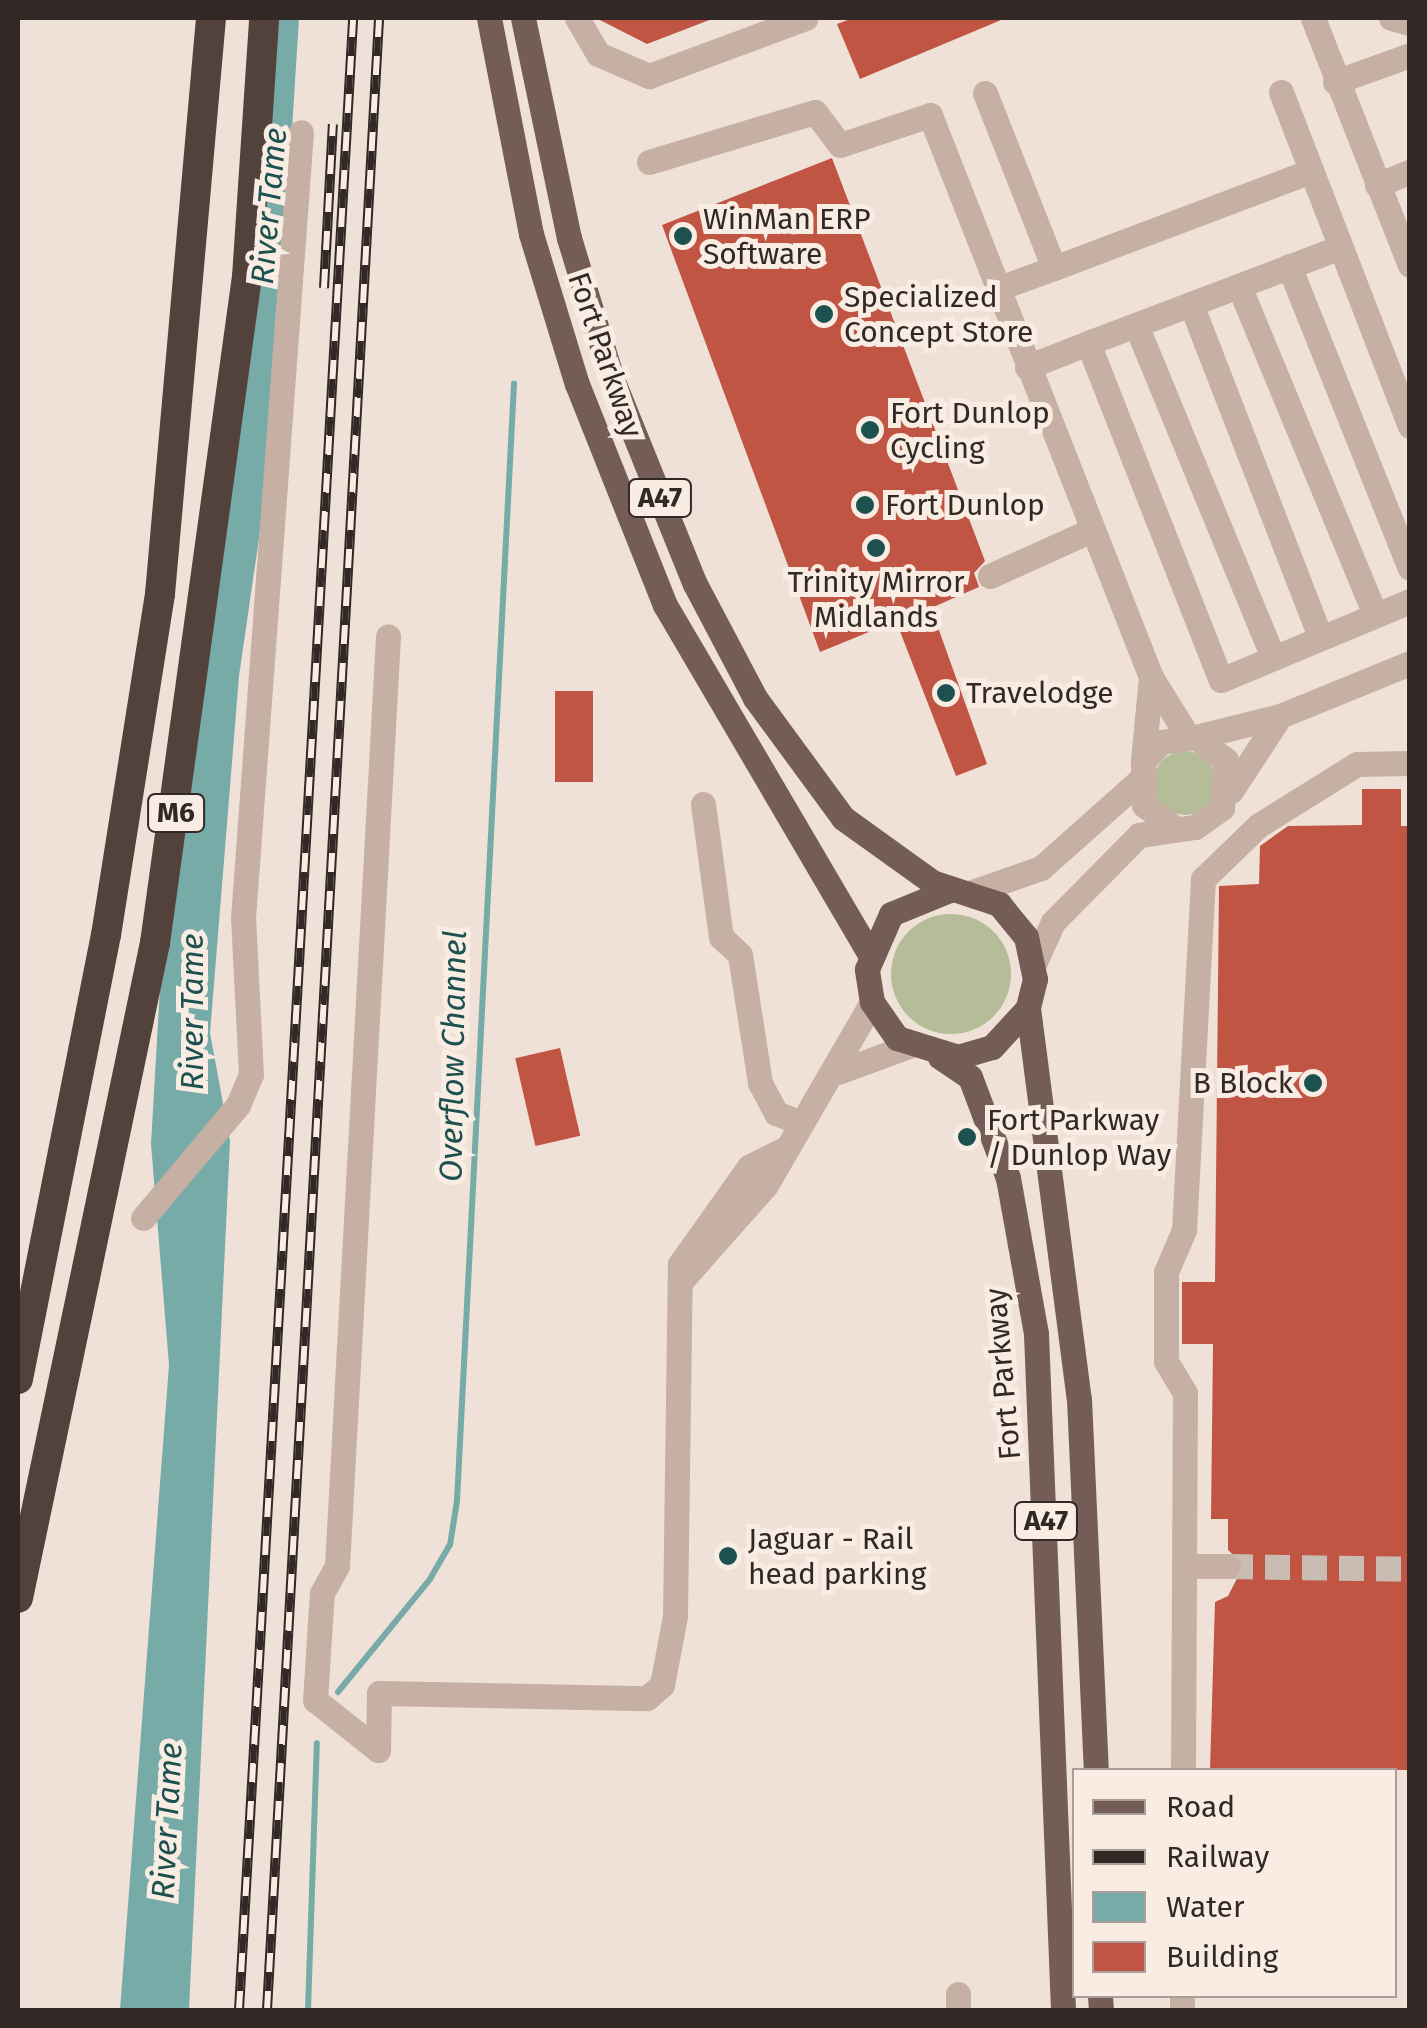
<!DOCTYPE html>
<html>
<head>
<meta charset="utf-8">
<style>
  body { margin:0 }
  #map { position:relative; width:1427px; height:2028px; overflow:hidden; background:#efe1d7; font-family:"Fira Sans",sans-serif }
  div>[style] { position:absolute }
  [style*='--x'] { left:calc(var(--x)*1px); top:calc(var(--y)*1px); width:calc(var(--w)*1px); rotate:calc(var(--a)*1deg) }
  .green>* { inset:0; background:#b5bd98 }
  .round { border-radius:50% }
  .water>* { inset:0; background:#77aba8 }
  .stream>* { height:6px; margin:-3px; padding:0 3px; transform-origin:3px; border-radius:3px; background:#77aba8 }
  .building>* { inset:0; background:#c15543; transform-origin:0 0 }
  .minor-tunnel>* { height:25px; margin-top:-12.5px; transform-origin:0; background:repeating-linear-gradient(90deg,#c9bcb3 0 25px,transparent 0 37px) }
  .minor>* { height:25px; margin:-12.5px; padding:0 12.5px; transform-origin:12.5px; border-radius:12.5px; background:#c6b0a4 }
  .major>* { height:25px; margin:-12.5px; padding:0 12.5px; transform-origin:12.5px; border-radius:12.5px; background:#745d56 }
  .highway>* { height:30px; margin:-15px; padding:0 15px; transform-origin:15px; border-radius:15px; background:#53413c }
  .rail>* { height:10px; margin-top:-5px; transform-origin:0; background:repeating-linear-gradient(90deg,#f8ece3 0 19px,#322825 0 38px); box-sizing:border-box; border-block:2px solid #322825 }
  .dots>* { width:28px; height:28px; translate:-50% -50%; box-sizing:border-box; border:5px solid #f8ece3; border-radius:50% }
  span { translate:-50% -50%; white-space:nowrap; text-align:center; line-height:1.15; -webkit-text-stroke:10px #f8ece3; paint-order:stroke }
  .shield-label span { padding:2px 8px; background:#f8ece3; border:2px solid; border-radius:8px; -webkit-text-stroke-width:0 }
  .shield-label { font-size:28px; color:#322825; font-weight:700 }
  .poi-label { font-size:30px; color:#322825 }
  .left { translate:0 -50%; text-align:left }
  .right { translate:-100% -50%; text-align:right }
  .street-label { font-size:30px; color:#322825 }
  .water-label { font-size:32px; color:#1d5150; font-style:italic }
  .frame { position:absolute; inset:0; border:20px solid #322825; pointer-events:none }
  .legend { position:absolute; left:1072px; top:1768px; width:325px; height:230px; box-sizing:border-box; background:#f8ece3; border:2px solid #a99e97; margin:0; padding:12px 18px; list-style:none; font-size:30px; color:#322825 }
  .legend li { display:flex; align-items:center; gap:20px; height:50px }
  .legend b { width:50px; border:2px solid #a99e97 }
</style>
</head>
<body>
<div id="map">
  <div class="green">
    <i class="round" style="left:1153px;top:751px;width:64px;height:64px"></i>
    <i class="round" style="left:891px;top:914px;width:120px;height:120px"></i>
  </div>
  <div class="water">
    <i style="clip-path:polygon(271px 18px,299px 18px,272px 449px,239px 676px,210px 1033px,230px 1141px,189px 2010px,120px 2010px,169px 1365px,151px 1144px,168px 849px)"></i>
  </div>
  <div class="stream">
    <i style="--x:338;--y:1692;--w:146;--a:-50.8"></i>
    <i style="--x:430;--y:1579;--w:39;--a:-60"></i>
    <i style="--x:450;--y:1545;--w:45;--a:-81"></i>
    <i style="--x:457;--y:1501;--w:1119;--a:-87.08"></i>
    <i style="--x:308;--y:2010;--w:267;--a:-88.1"></i>
  </div>
  <div class="building">
    <i style="clip-path:polygon(596px 18px,712px 18px,712px 19px,647px 44px)"></i>
    <i style="clip-path:polygon(853px 18px,1006px 18px,860px 79px,837px 24px)"></i>
    <i style="clip-path:polygon(832px 158px,985px 561px,974px 573px,979px 587px,931px 608px,987px 764px,956px 776px,896px 621px,820px 652px,662px 225px)"></i>
    <i style="left:555px;top:691px;width:38px;height:91px"></i>
    <i style="clip-path:polygon(1362px 789px,1401px 789px,1401px 826px,1410px 826px,1410px 1770px,1210px 1770px,1215px 1602px,1228px 1596px,1244px 1565px,1228px 1550px,1228px 1519px,1211px 1519px,1213px 1344px,1182px 1344px,1182px 1282px,1215px 1282px,1219px 886px,1259px 884px,1260px 846px,1288px 826px,1362px 825px)"></i>
    <i style="left:560px;top:1048px;width:90px;height:46px;rotate:77deg"></i>
  </div>
  <div class="minor-tunnel">
    <i style="--x:1228;--y:1566;--w:182;--a:0.9"></i>
  </div>
  <div class="minor">
    <i style="--x:577;--y:18;--w:42;--a:59.7"></i>
    <i style="--x:598;--y:54;--w:56;--a:23.3"></i>
    <i style="--x:649;--y:76;--w:167;--a:-20.3"></i>
    <i style="--x:1313;--y:18;--w:265;--a:68.6"></i>
    <i style="--x:1391;--y:18;--w:20;--a:15"></i>
    <i style="--x:1335;--y:82;--w:80;--a:-19.8"></i>
    <i style="--x:1281;--y:92;--w:358;--a:68.9"></i>
    <i style="--x:985;--y:93;--w:188;--a:68.5"></i>
    <i style="--x:1054;--y:268;--w:59;--a:160"></i>
    <i style="--x:649;--y:162;--w:173;--a:-16.8"></i>
    <i style="--x:815;--y:112;--w:41;--a:52.9"></i>
    <i style="--x:840;--y:145;--w:95;--a:-18.4"></i>
    <i style="--x:930;--y:115;--w:604;--a:68.53"></i>
    <i style="--x:1151;--y:677;--w:68;--a:58.2"></i>
    <i style="--x:1377;--y:185;--w:35;--a:-22"></i>
    <i style="--x:1289;--y:266;--w:325;--a:68.2"></i>
    <i style="--x:1054;--y:268;--w:275;--a:-20.7"></i>
    <i style="--x:1239;--y:286;--w:356;--a:67.5"></i>
    <i style="--x:1191;--y:304;--w:357;--a:68.8"></i>
    <i style="--x:1136;--y:325;--w:360;--a:67.6"></i>
    <i style="--x:1088;--y:343;--w:267;--a:-20.8"></i>
    <i style="--x:1027;--y:367;--w:66;--a:-21.5"></i>
    <i style="--x:1088;--y:343;--w:362;--a:68.5"></i>
    <i style="--x:1221;--y:680;--w:205;--a:-22.7"></i>
    <i style="--x:990;--y:576;--w:112;--a:-24.3"></i>
    <i style="--x:1196;--y:737;--w:87;--a:-14"></i>
    <i style="--x:1280;--y:716;--w:140;--a:-22.2"></i>
    <i style="--x:1143;--y:761;--w:84;--a:-84.6"></i>
    <i style="--x:1231;--y:791;--w:90;--a:-56.8"></i>
    <i style="--x:703;--y:804;--w:134;--a:82.3"></i>
    <i style="--x:721;--y:937;--w:26;--a:43"></i>
    <i style="--x:740;--y:955;--w:130;--a:81.1"></i>
    <i style="--x:760;--y:1083;--w:34;--a:62"></i>
    <i style="--x:776;--y:1113;--w:27;--a:22"></i>
    <i style="--x:972;--y:892;--w:73;--a:-19.2"></i>
    <i style="--x:1041;--y:868;--w:130;--a:-41.6"></i>
    <i style="--x:1034;--y:964;--w:46;--a:-65.7"></i>
    <i style="--x:1053;--y:922;--w:122;--a:-45.3"></i>
    <i style="--x:1139;--y:835;--w:57;--a:-8.1"></i>
    <i style="--x:1195;--y:827;--w:33;--a:-35"></i>
    <i style="--x:1222;--y:808;--w:48;--a:-85.2"></i>
    <i style="--x:1226;--y:760;--w:38;--a:-143"></i>
    <i style="--x:1196;--y:737;--w:35;--a:172"></i>
    <i style="--x:1161;--y:742;--w:26;--a:133"></i>
    <i style="--x:1143;--y:761;--w:44;--a:88.7"></i>
    <i style="--x:1144;--y:805;--w:35;--a:37"></i>
    <i style="--x:838;--y:1072;--w:76;--a:-20.1"></i>
    <i style="--x:143;--y:1218;--w:148;--a:-49.9"></i>
    <i style="--x:238;--y:1105;--w:33;--a:-67"></i>
    <i style="--x:251;--y:1075;--w:157;--a:-92.9"></i>
    <i style="--x:243;--y:918;--w:788;--a:-85.78"></i>
    <i style="--x:682;--y:1280;--w:127;--a:-48.5"></i>
    <i style="--x:766;--y:1185;--w:211;--a:-59.9"></i>
    <i style="--x:1184;--y:1566;--w:44;--a:0"></i>
    <i style="--x:378;--y:1750;--w:80;--a:-141.6"></i>
    <i style="--x:315;--y:1700;--w:107;--a:-86.3"></i>
    <i style="--x:322;--y:1593;--w:31;--a:-61"></i>
    <i style="--x:337;--y:1566;--w:931;--a:-86.86"></i>
    <i style="--x:378;--y:1750;--w:57;--a:-89"></i>
    <i style="--x:379;--y:1693;--w:268;--a:1.1"></i>
    <i style="--x:647;--y:1698;--w:20;--a:-41"></i>
    <i style="--x:662;--y:1685;--w:70;--a:-79.3"></i>
    <i style="--x:675;--y:1616;--w:352;--a:-89.2"></i>
    <i style="--x:680;--y:1264;--w:119;--a:-54.6"></i>
    <i style="--x:749;--y:1167;--w:36;--a:-27"></i>
    <i style="--x:1183;--y:1770;--w:377;--a:-89.7"></i>
    <i style="--x:1185;--y:1393;--w:37;--a:-121"></i>
    <i style="--x:1166;--y:1361;--w:89;--a:-90"></i>
    <i style="--x:1166;--y:1272;--w:46;--a:-66.8"></i>
    <i style="--x:1184;--y:1230;--w:352;--a:-86.9"></i>
    <i style="--x:1203;--y:879;--w:78;--a:-44"></i>
    <i style="--x:1259;--y:825;--w:115;--a:-31.9"></i>
    <i style="--x:1357;--y:764;--w:53;--a:-1.1"></i>
    <i style="--x:958;--y:2010;--w:16;--a:-90"></i>
    <i style="--x:1182;--y:2010;--w:14;--a:-90"></i>
  </div>
  <div class="major">
    <i style="--x:489;--y:18;--w:220;--a:79"></i>
    <i style="--x:531;--y:234;--w:157;--a:73"></i>
    <i style="--x:577;--y:384;--w:238;--a:68.3"></i>
    <i style="--x:665;--y:605;--w:403;--a:59.6"></i>
    <i style="--x:523;--y:18;--w:225;--a:78.2"></i>
    <i style="--x:569;--y:238;--w:147;--a:73"></i>
    <i style="--x:612;--y:379;--w:221;--a:68"></i>
    <i style="--x:695;--y:584;--w:129;--a:62.2"></i>
    <i style="--x:755;--y:698;--w:149;--a:53.7"></i>
    <i style="--x:843;--y:818;--w:110;--a:35.7"></i>
    <i style="--x:932;--y:882;--w:71;--a:18.2"></i>
    <i style="--x:999;--y:904;--w:43;--a:50.7"></i>
    <i style="--x:1026;--y:937;--w:43;--a:77.9"></i>
    <i style="--x:1035;--y:979;--w:30;--a:104"></i>
    <i style="--x:1028;--y:1008;--w:53;--a:132.7"></i>
    <i style="--x:992;--y:1047;--w:35;--a:164"></i>
    <i style="--x:958;--y:1057;--w:64;--a:-162.7"></i>
    <i style="--x:897;--y:1038;--w:44;--a:-124.8"></i>
    <i style="--x:872;--y:1002;--w:33;--a:-99"></i>
    <i style="--x:867;--y:969;--w:60;--a:-66.4"></i>
    <i style="--x:891;--y:914;--w:66;--a:-22.3"></i>
    <i style="--x:1028;--y:1008;--w:394;--a:82.6"></i>
    <i style="--x:1079;--y:1399;--w:371;--a:87.4"></i>
    <i style="--x:940;--y:1057;--w:36;--a:34"></i>
    <i style="--x:970;--y:1077;--w:108;--a:69.4"></i>
    <i style="--x:1008;--y:1178;--w:158;--a:79.8"></i>
    <i style="--x:1036;--y:1334;--w:677;--a:87.71"></i>
    <i style="--x:1100;--y:1996;--w:14;--a:86"></i>
  </div>
  <div class="highway">
    <i style="--x:18;--y:1379;--w:453;--a:-78.8"></i>
    <i style="--x:106;--y:935;--w:345;--a:-81"></i>
    <i style="--x:160;--y:594;--w:578;--a:-84.94"></i>
    <i style="--x:18;--y:1598;--w:669;--a:-78.19"></i>
    <i style="--x:155;--y:943;--w:672;--a:-82.14"></i>
    <i style="--x:247;--y:277;--w:260;--a:-86.2"></i>
  </div>
  <div class="rail">
    <i style="--x:324;--y:288;--w:164;--a:-86.9"></i>
    <i style="--x:239;--y:2010;--w:1995;--a:-86.72"></i>
    <i style="--x:267;--y:2010;--w:1995;--a:-86.78"></i>
  </div>
  <div class="dots">
    <i style="left:683px;top:236px;background:#1d5150"></i>
    <i style="left:824px;top:314px;background:#1d5150"></i>
    <i style="left:870px;top:430px;background:#1d5150"></i>
    <i style="left:865px;top:505px;background:#1d5150"></i>
    <i style="left:876px;top:548px;background:#1d5150"></i>
    <i style="left:946px;top:693px;background:#1d5150"></i>
    <i style="left:1313px;top:1083px;background:#1d5150"></i>
    <i style="left:967px;top:1137px;background:#1d5150"></i>
    <i style="left:728px;top:1556px;background:#1d5150"></i>
  </div>
  <div class="shield-label">
    <span style="left:660px;top:498px">A47</span>
    <span style="left:176px;top:813px">M6</span>
    <span style="left:1046px;top:1521px">A47</span>
  </div>
  <div class="poi-label">
    <span class="left" style="left:703px;top:236px">WinMan ERP<br>Software</span>
    <span class="left" style="left:844px;top:314px">Specialized<br>Concept Store</span>
    <span class="left" style="left:890px;top:430px">Fort Dunlop<br>Cycling</span>
    <span class="left" style="left:885px;top:505px">Fort Dunlop</span>
    <span style="left:876px;top:599px">Trinity Mirror<br>Midlands</span>
    <span class="left" style="left:966px;top:693px">Travelodge</span>
    <span class="right" style="left:1293px;top:1083px">B Block</span>
    <span class="left" style="left:987px;top:1137px">Fort Parkway<br>/ Dunlop Way</span>
    <span class="left" style="left:748px;top:1556px">Jaguar - Rail<br>head parking</span>
  </div>
  <div class="street-label">
    <span style="left:605px;top:355px;rotate:71deg">Fort Parkway</span>
    <span style="left:1003px;top:1374px;rotate:-95deg">Fort Parkway</span>
  </div>
  <div class="water-label">
    <span style="left:269px;top:206px;rotate:-85deg">River Tame</span>
    <span style="left:192px;top:1012px;rotate:-90deg">River Tame</span>
    <span style="left:453px;top:1056px;rotate:-89deg">Overflow Channel</span>
    <span style="left:167px;top:1821px;rotate:-87deg">River Tame</span>
  </div>
  <div class="frame"></div>
  <ul class="legend">
  <li><b style="height:12px;background:#745d56"></b>Road</li>
  <li><b style="height:12px;background:#322825"></b>Railway</li>
  <li><b style="height:28px;background:#77aba8"></b>Water</li>
  <li><b style="height:28px;background:#c15543"></b>Building</li>
  </ul>
</div>
</body>
</html>
